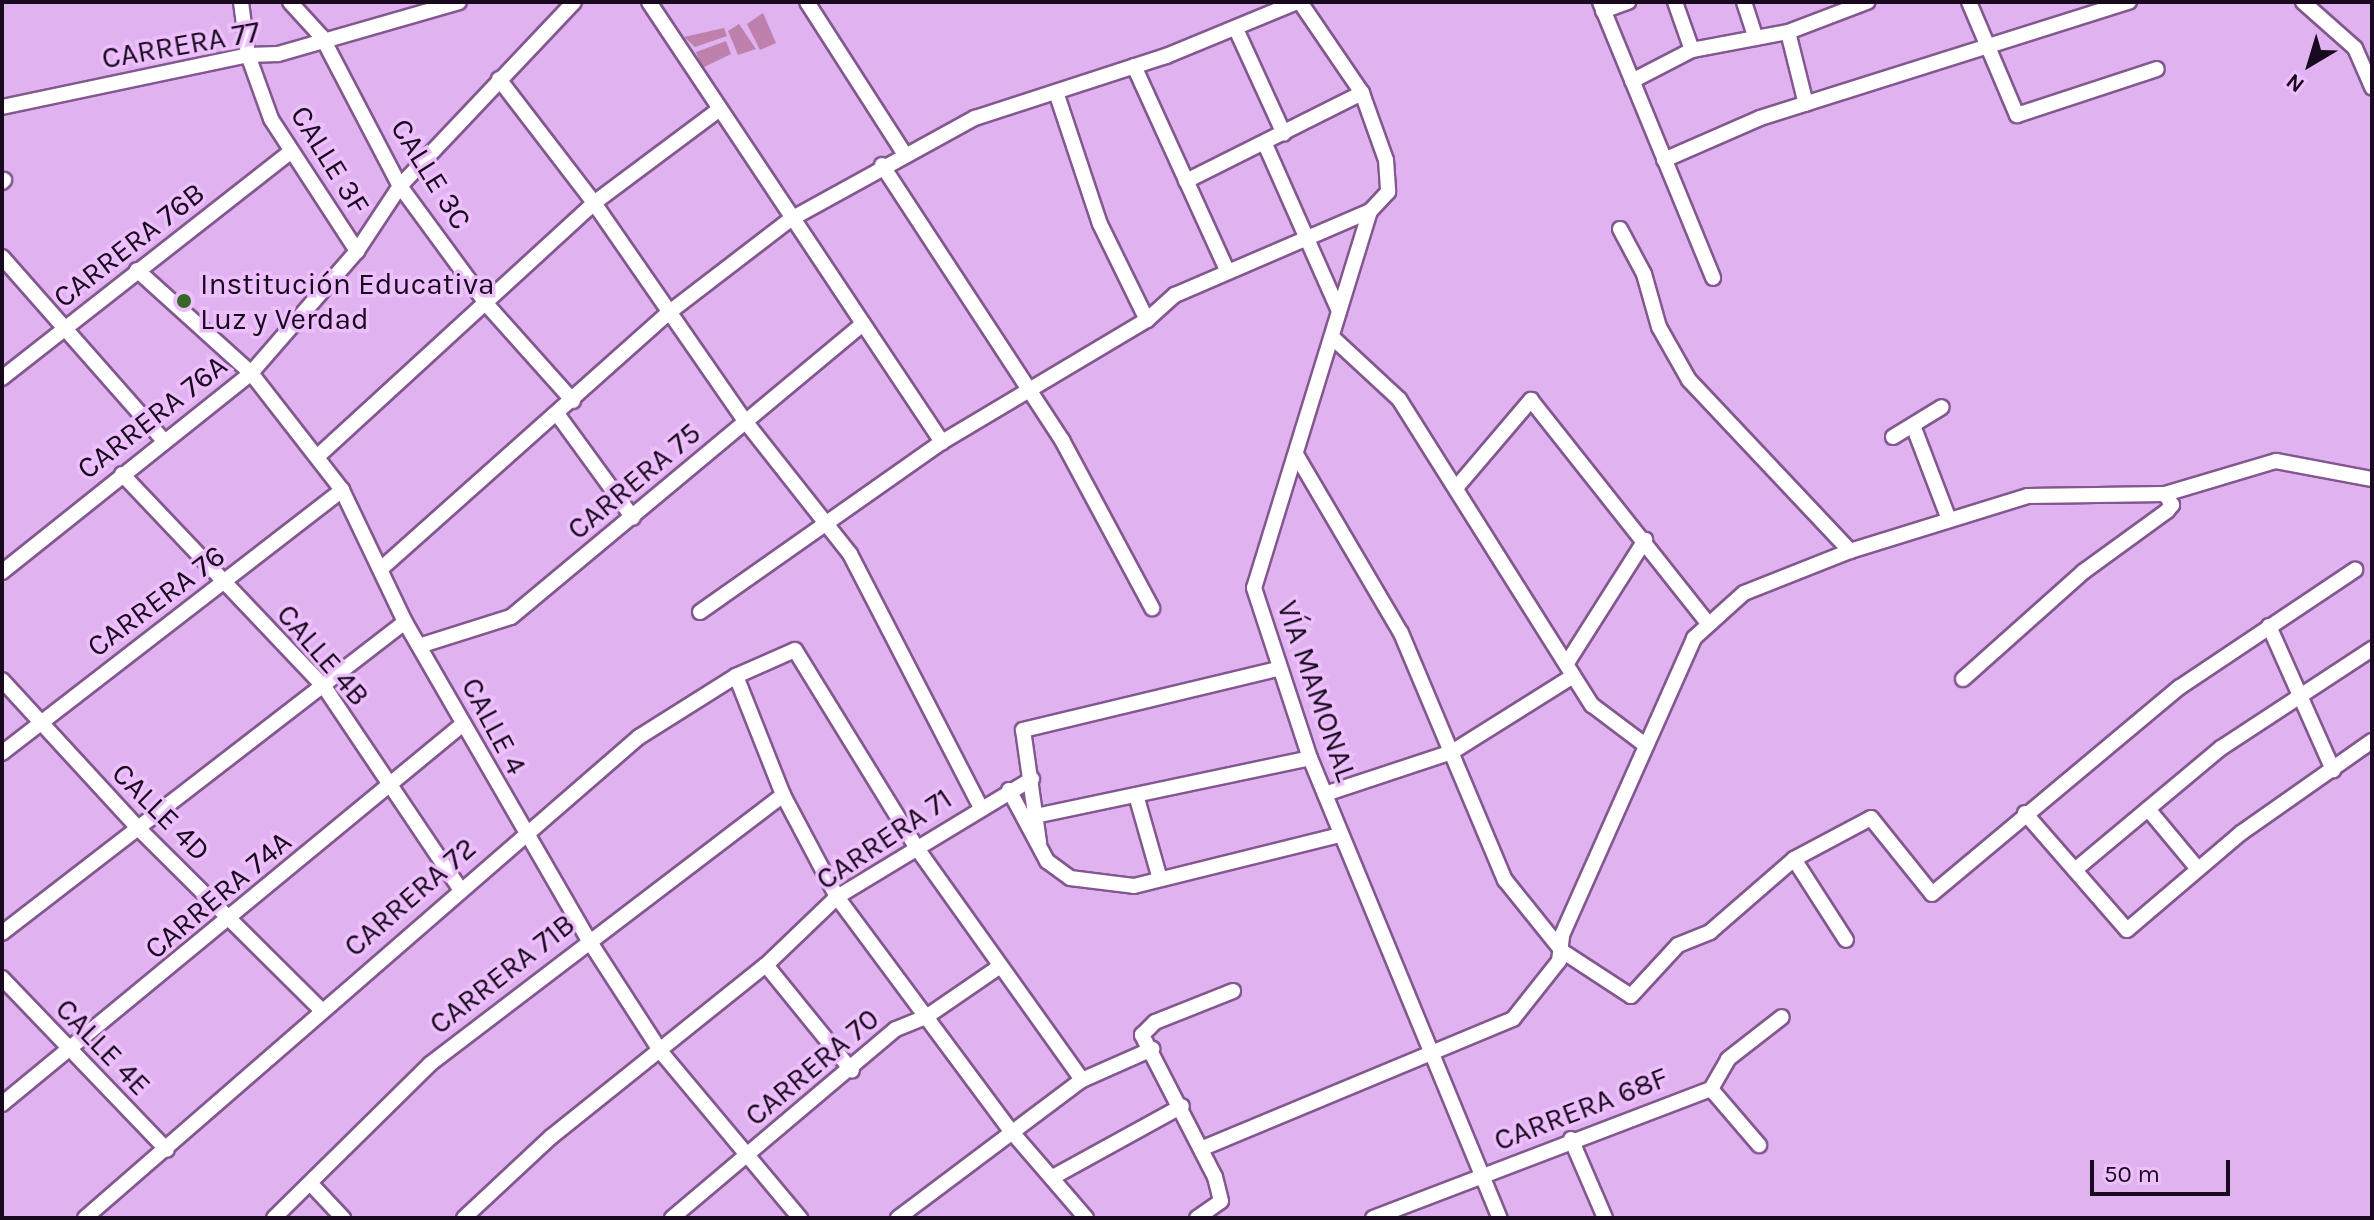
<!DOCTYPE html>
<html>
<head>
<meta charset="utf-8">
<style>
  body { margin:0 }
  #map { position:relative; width:2374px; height:1220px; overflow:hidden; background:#e0b2ef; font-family:Karla,sans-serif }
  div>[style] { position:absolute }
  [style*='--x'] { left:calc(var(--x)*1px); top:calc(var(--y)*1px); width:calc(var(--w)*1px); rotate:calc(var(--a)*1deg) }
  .building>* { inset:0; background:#be80ac }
  .roads { filter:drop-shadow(2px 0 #82588f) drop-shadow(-2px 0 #82588f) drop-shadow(0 2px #82588f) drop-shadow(0 -2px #82588f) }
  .minor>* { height:14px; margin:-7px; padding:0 7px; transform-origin:7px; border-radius:7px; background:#fff }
  .dots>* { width:22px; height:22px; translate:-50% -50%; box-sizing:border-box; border:4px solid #eebffd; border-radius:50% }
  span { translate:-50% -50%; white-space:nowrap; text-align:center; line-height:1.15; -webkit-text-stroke:7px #eebffd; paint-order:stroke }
  .street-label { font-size:30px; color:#19091e }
  .poi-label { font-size:30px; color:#19091e }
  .left { translate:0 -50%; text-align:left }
  .frame { position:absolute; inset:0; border:4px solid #19091e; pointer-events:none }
  .north { position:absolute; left:2270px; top:24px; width:80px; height:80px; -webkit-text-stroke:6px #eebffd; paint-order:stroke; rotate:218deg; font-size:22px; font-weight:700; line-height:32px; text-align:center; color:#19091e }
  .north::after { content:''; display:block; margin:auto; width:28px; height:36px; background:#19091e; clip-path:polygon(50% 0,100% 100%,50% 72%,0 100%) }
  .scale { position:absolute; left:2090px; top:1160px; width:140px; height:36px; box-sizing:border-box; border:4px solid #19091e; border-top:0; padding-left:10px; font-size:24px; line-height:28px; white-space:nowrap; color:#19091e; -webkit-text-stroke:6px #eebffd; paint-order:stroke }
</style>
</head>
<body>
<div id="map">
  <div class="building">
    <i style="clip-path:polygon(763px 13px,776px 43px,760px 50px,747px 24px)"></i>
    <i style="clip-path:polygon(739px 24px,756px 49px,738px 55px,728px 31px)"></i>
    <i style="clip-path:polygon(724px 28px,727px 36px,695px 47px,684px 37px)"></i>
    <i style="clip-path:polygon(726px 41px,731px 54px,702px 68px,696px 52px)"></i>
  </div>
  <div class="roads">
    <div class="minor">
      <i style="--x:241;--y:2;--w:53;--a:82.5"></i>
      <i style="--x:248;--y:55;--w:68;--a:70.2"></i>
      <i style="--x:271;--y:119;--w:158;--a:56.9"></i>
      <i style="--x:290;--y:2;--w:47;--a:47.6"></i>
      <i style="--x:322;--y:37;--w:168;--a:62.4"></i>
      <i style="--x:400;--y:186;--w:150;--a:53.7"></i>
      <i style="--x:489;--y:307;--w:126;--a:48.2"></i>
      <i style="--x:649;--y:2;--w:529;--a:56.34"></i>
      <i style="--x:807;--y:2;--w:179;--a:57.3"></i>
      <i style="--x:1300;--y:2;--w:110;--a:55.7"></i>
      <i style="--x:1362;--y:93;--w:71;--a:70.3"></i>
      <i style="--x:1386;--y:160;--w:32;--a:86"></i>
      <i style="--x:1388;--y:192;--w:26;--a:133"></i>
      <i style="--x:1370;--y:211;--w:394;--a:107.1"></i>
      <i style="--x:1254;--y:588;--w:179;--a:71.8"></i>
      <i style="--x:1310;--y:758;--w:498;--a:67.6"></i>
      <i style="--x:1600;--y:2;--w:298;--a:67.7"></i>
      <i style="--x:1675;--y:2;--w:51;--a:70.5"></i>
      <i style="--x:1744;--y:2;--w:38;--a:72"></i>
      <i style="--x:1969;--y:2;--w:123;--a:67"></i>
      <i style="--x:2017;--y:115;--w:147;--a:-18.2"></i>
      <i style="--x:2303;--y:2;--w:69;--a:41.5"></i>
      <i style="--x:2355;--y:48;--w:43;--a:66.4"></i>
      <i style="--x:1603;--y:11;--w:27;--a:-20"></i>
      <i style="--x:1236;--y:29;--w:115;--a:65.4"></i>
      <i style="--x:1788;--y:32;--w:74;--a:76"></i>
      <i style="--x:1134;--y:66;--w:224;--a:65.5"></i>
      <i style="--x:499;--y:79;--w:156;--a:52.5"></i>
      <i style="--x:594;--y:203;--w:265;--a:55.3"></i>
      <i style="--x:745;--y:421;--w:169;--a:51.7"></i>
      <i style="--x:850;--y:554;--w:284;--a:62.7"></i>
      <i style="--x:1632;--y:81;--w:68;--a:-27.3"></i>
      <i style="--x:1692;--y:50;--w:98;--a:-10.6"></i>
      <i style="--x:1788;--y:32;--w:85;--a:-20.8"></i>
      <i style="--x:1056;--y:92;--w:139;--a:71.6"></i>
      <i style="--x:1100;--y:224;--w:107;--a:63.9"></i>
      <i style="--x:2;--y:107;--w:251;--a:-11.9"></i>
      <i style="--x:248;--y:55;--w:30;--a:-2"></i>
      <i style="--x:278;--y:54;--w:188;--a:-16"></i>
      <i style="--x:1265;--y:144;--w:183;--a:66.1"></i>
      <i style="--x:1664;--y:160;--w:105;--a:-23.6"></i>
      <i style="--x:1760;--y:118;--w:387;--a:-17.5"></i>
      <i style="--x:882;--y:165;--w:329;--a:56.8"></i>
      <i style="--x:1062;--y:440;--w:191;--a:61.8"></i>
      <i style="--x:1186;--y:181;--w:197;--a:-26.6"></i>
      <i style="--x:2;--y:182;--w:3;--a:-45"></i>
      <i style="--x:1620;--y:229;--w:51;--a:61.9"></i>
      <i style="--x:1644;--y:274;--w:55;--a:74.2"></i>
      <i style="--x:1659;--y:327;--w:61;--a:60.5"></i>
      <i style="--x:1689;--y:380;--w:235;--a:46.7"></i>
      <i style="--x:2;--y:257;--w:245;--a:48.6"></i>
      <i style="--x:137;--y:270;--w:154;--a:42.1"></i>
      <i style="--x:251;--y:373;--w:148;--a:52.1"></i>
      <i style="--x:342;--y:490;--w:146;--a:64.5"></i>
      <i style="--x:405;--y:622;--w:366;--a:60"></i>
      <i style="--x:588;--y:939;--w:135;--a:57.1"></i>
      <i style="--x:661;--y:1052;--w:217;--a:50.1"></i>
      <i style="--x:1332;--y:337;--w:91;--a:42.8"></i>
      <i style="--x:1399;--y:399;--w:362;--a:57.8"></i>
      <i style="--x:1592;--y:705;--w:65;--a:36.9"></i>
      <i style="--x:2;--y:378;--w:363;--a:-38.1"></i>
      <i style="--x:558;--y:415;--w:127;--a:53.9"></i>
      <i style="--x:1914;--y:428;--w:95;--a:69.1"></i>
      <i style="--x:1893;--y:437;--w:57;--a:-31.5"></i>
      <i style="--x:318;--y:456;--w:374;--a:-42.5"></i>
      <i style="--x:594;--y:203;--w:154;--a:-36.8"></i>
      <i style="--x:1297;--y:456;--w:205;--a:59.6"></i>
      <i style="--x:1401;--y:633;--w:268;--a:67.2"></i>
      <i style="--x:1505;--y:880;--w:91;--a:51.2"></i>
      <i style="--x:1562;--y:951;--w:82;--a:33.1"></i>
      <i style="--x:1631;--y:996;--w:69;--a:-47.3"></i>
      <i style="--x:1678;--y:945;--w:35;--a:-22"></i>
      <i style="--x:1710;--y:932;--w:111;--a:-41"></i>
      <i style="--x:1794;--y:859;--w:87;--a:-28"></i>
      <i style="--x:1871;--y:818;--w:97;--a:51.2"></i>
      <i style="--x:1932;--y:894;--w:323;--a:-39.9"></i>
      <i style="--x:2180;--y:687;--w:211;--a:-33.8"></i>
      <i style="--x:122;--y:474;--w:295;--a:46.5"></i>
      <i style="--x:325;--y:688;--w:242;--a:56.1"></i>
      <i style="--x:1456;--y:488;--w:116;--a:-49.6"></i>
      <i style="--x:1531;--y:400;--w:282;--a:51.6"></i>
      <i style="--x:383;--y:567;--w:380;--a:-41.7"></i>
      <i style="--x:667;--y:314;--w:156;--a:-37.5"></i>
      <i style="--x:791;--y:219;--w:210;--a:-28.8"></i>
      <i style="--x:975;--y:118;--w:201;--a:-18"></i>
      <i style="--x:1166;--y:56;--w:142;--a:-22.4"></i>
      <i style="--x:2;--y:572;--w:319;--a:-38.6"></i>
      <i style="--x:251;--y:373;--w:162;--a:-49"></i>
      <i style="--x:357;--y:251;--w:78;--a:-56.5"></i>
      <i style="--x:400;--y:186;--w:253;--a:-46.6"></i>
      <i style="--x:700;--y:612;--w:296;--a:-35.1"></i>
      <i style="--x:942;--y:442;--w:239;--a:-30.8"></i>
      <i style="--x:1147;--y:320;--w:38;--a:-42"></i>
      <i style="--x:1175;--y:295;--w:212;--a:-23.3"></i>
      <i style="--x:2269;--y:626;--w:158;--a:66"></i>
      <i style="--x:422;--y:645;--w:93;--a:-17.5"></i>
      <i style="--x:511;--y:617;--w:458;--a:-39.8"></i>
      <i style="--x:1567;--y:663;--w:146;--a:-57.6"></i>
      <i style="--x:736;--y:676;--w:128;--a:68.4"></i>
      <i style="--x:783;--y:795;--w:115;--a:62.1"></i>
      <i style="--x:837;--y:897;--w:292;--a:53.4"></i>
      <i style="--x:1011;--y:1131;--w:115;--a:49.2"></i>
      <i style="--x:1963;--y:679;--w:161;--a:-41.7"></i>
      <i style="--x:2083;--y:572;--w:104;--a:-36"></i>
      <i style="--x:2167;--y:511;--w:8;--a:-50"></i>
      <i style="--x:2172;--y:505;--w:13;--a:-122"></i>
      <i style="--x:2;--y:680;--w:200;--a:47.4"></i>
      <i style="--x:137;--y:827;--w:260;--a:44.8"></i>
      <i style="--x:2;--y:753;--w:430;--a:-37.7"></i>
      <i style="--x:1009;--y:790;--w:81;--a:61.8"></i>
      <i style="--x:1047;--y:861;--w:29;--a:36"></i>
      <i style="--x:1070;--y:878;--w:64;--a:7.1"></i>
      <i style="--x:1134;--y:886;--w:212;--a:-13.9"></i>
      <i style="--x:1325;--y:794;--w:134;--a:-18.3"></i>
      <i style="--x:1452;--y:752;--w:143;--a:-32.1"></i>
      <i style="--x:1136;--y:795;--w:87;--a:74.1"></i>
      <i style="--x:2148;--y:809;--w:78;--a:50.2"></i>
      <i style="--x:2025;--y:813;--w:155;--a:48.9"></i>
      <i style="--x:2127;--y:930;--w:150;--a:-40.4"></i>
      <i style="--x:2241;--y:833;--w:160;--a:-35.1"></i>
      <i style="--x:1040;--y:815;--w:276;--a:-11.9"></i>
      <i style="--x:1039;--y:842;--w:113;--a:-98.1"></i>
      <i style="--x:1023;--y:730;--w:261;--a:-13.5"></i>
      <i style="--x:1794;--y:859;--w:96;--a:57.3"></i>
      <i style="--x:2075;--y:870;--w:190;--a:-39.9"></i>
      <i style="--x:2221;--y:748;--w:181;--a:-33.3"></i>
      <i style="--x:2;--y:933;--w:509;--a:-37.66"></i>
      <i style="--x:766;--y:965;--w:136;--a:50.9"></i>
      <i style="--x:2;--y:978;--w:238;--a:46.2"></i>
      <i style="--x:1711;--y:1089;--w:74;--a:49.4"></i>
      <i style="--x:2;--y:1104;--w:597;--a:-39.5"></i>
      <i style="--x:1571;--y:1139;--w:86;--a:66.7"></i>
      <i style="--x:1203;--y:1148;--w:336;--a:-22.6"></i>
      <i style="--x:1513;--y:1019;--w:74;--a:-51.6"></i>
      <i style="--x:1559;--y:961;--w:26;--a:-83"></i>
      <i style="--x:1562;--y:935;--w:325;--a:-66"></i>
      <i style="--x:1694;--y:638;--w:67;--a:-42"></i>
      <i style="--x:1744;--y:593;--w:114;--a:-21.6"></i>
      <i style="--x:1850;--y:551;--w:186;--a:-17.2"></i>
      <i style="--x:2028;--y:496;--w:137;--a:-0.8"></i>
      <i style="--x:2165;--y:494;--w:116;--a:-16.6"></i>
      <i style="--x:2276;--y:461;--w:98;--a:10.6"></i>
      <i style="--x:1053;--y:1177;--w:147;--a:-28.8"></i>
      <i style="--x:311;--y:1184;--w:47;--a:46.7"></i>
      <i style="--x:85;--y:1218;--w:734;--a:-40.97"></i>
      <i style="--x:639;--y:737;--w:115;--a:-32.2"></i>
      <i style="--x:736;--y:676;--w:64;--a:-23.8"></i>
      <i style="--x:795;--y:650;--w:231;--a:58.4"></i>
      <i style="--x:916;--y:847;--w:286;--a:54.5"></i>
      <i style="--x:274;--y:1218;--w:219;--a:-44.6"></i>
      <i style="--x:430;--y:1064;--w:444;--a:-37.3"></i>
      <i style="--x:464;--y:1218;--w:119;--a:-43"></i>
      <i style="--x:551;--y:1137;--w:275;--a:-38.7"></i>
      <i style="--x:766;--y:965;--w:98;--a:-43.8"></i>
      <i style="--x:837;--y:897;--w:228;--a:-31.2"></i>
      <i style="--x:672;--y:1218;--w:293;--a:-40.2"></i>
      <i style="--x:896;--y:1029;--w:32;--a:-22"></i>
      <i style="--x:926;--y:1017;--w:88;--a:-34.4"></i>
      <i style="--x:898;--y:1218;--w:230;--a:-36.9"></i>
      <i style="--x:1082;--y:1080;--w:77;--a:-23.9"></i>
      <i style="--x:1197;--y:1218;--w:29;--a:-35"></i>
      <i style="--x:1221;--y:1201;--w:25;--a:-104"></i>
      <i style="--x:1215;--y:1177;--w:160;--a:-117.2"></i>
      <i style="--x:1142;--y:1035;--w:18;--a:-45"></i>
      <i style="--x:1155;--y:1022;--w:84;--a:-21.7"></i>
      <i style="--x:1373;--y:1218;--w:362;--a:-20.9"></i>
      <i style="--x:1711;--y:1089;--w:34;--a:-60"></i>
      <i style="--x:1728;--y:1059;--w:68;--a:-37.9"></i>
    </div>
  </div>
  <div class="dots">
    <i style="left:184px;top:301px;background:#386625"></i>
  </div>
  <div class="street-label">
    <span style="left:181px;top:45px;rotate:-10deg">CARRERA 77</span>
    <span style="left:330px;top:160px;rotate:58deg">CALLE 3F</span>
    <span style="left:431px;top:174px;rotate:58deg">CALLE 3C</span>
    <span style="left:129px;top:245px;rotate:-38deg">CARRERA 76B</span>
    <span style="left:152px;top:417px;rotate:-38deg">CARRERA 76A</span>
    <span style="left:634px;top:481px;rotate:-40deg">CARRERA 75</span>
    <span style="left:156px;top:601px;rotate:-37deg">CARRERA 76</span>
    <span style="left:323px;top:655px;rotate:49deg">CALLE 4B</span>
    <span style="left:1317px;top:691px;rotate:71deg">VÍA MAMONAL</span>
    <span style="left:494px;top:726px;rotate:62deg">CALLE 4</span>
    <span style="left:161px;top:812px;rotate:45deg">CALLE 4D</span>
    <span style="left:884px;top:839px;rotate:-34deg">CARRERA 71</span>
    <span style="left:218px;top:895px;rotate:-40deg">CARRERA 74A</span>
    <span style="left:410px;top:897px;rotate:-41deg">CARRERA 72</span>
    <span style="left:502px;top:974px;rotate:-38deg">CARRERA 71B</span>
    <span style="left:103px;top:1047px;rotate:46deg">CALLE 4E</span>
    <span style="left:812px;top:1067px;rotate:-40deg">CARRERA 70</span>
    <span style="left:1581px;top:1109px;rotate:-21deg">CARRERA 68F</span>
  </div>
  <div class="poi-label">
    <span class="left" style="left:200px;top:301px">Institución Educativa<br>Luz y Verdad</span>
  </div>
  <div class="frame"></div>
  <div class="north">N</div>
  <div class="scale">50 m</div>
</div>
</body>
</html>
